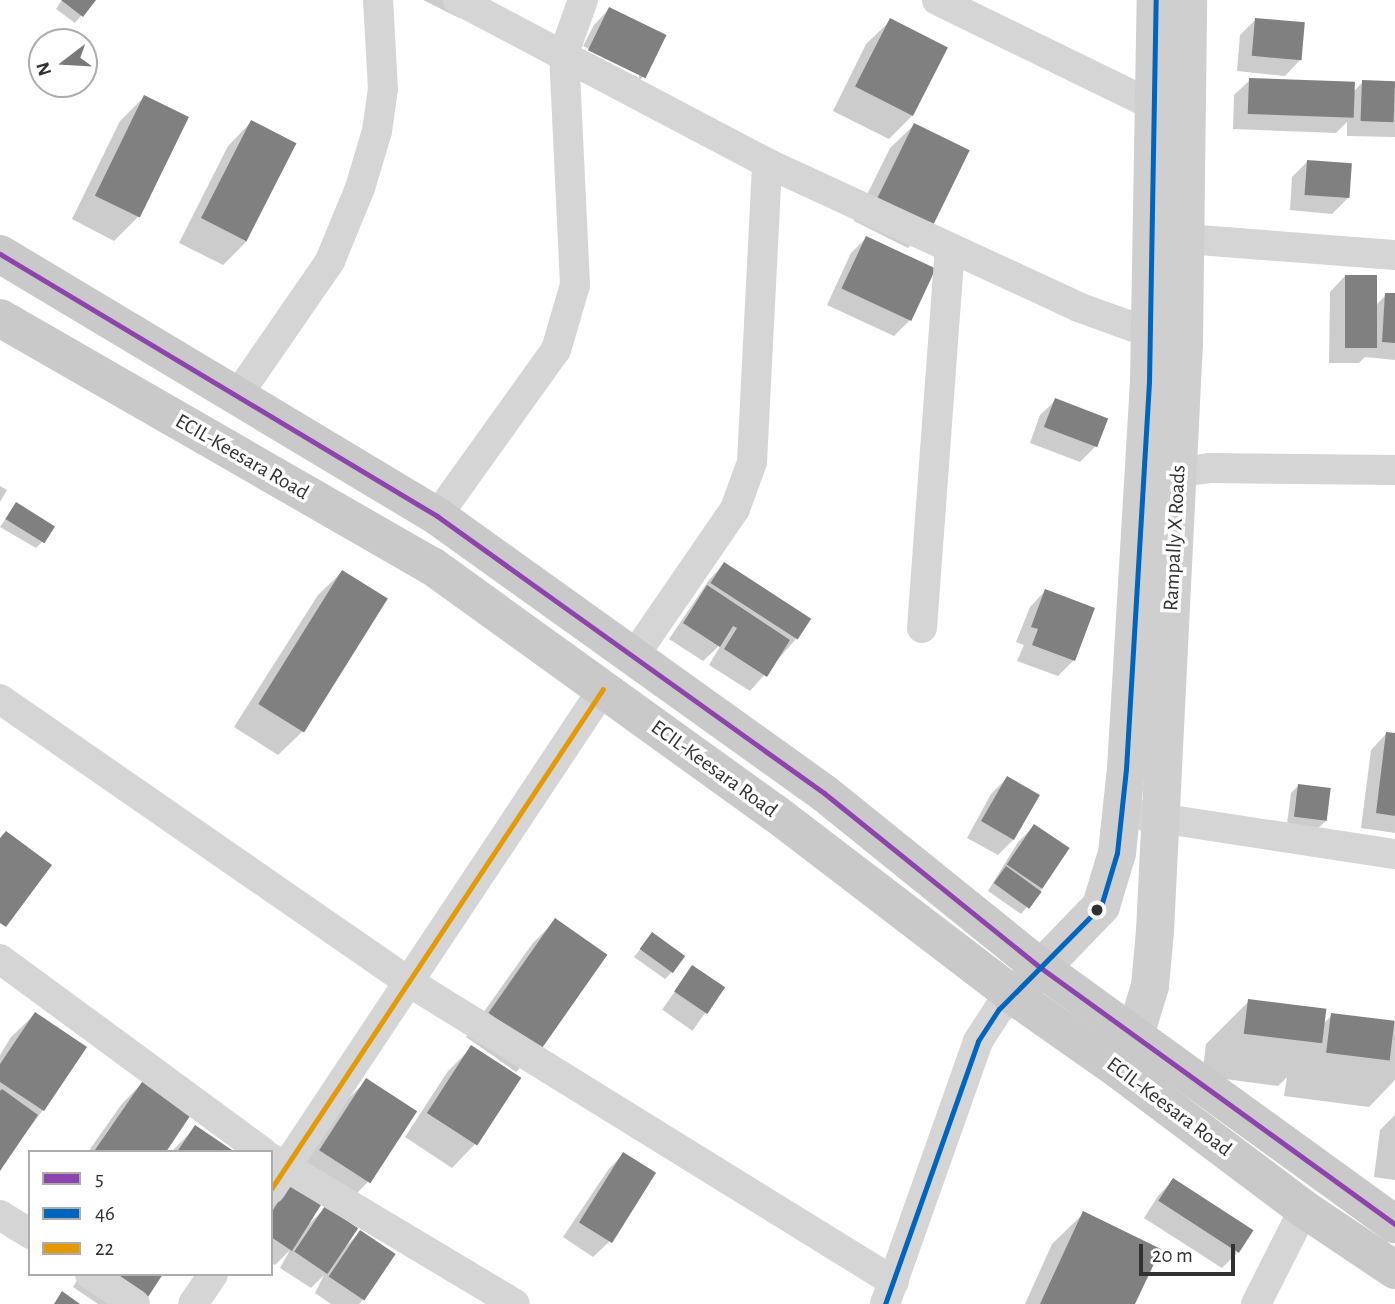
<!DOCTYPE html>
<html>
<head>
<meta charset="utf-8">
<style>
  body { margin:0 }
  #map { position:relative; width:1395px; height:1304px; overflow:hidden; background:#fff; font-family:"Alegreya Sans",sans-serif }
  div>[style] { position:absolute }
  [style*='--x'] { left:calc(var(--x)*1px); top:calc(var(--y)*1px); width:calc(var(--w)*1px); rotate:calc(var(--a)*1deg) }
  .shadow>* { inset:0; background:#0003; transform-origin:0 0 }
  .building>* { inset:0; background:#808080; transform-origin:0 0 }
  .minor>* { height:30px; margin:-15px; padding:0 15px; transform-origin:15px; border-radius:15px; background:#d5d5d5 }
  .secondary>* { height:38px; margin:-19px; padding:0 19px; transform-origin:19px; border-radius:19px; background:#cfcfcf }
  .primary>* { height:38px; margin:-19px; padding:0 19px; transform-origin:19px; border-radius:19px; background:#c9c9c9 }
  .bus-1>* { height:5px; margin:-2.5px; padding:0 2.5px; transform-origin:2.5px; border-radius:2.5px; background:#8e44ad }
  .bus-2>* { height:5px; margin:-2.5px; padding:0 2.5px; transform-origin:2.5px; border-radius:2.5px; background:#0065bd }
  .bus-3>* { height:5px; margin:-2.5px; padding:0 2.5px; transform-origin:2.5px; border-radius:2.5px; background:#e39a05 }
  .dots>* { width:19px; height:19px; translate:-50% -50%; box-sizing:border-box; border:4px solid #fff; border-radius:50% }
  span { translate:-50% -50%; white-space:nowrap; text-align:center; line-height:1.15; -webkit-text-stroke:7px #fff; paint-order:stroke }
  .street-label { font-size:21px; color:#313131 }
  .legend { position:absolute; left:28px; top:1150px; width:245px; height:126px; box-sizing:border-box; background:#fff; border:2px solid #adadad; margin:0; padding:9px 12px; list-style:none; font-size:21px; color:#313131 }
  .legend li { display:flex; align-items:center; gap:14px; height:35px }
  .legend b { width:35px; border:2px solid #adadad }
  .north { position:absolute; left:28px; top:28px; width:70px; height:70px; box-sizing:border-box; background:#fff; border:2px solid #adadad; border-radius:50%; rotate:253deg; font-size:19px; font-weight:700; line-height:28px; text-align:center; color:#313131 }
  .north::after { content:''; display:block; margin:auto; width:24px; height:32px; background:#797979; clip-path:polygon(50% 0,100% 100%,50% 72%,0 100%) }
  .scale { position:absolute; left:1139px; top:1244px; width:96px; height:32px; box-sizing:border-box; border:4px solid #313131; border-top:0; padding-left:9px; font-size:21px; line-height:24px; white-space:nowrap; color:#313131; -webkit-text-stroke:5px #fff; paint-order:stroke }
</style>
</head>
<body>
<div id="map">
  <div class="shadow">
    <i style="clip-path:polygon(62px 0,94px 0,75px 23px,56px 9px)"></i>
    <i style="clip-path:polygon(423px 0,477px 0,459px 18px)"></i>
    <i style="clip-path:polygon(609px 9px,643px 77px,627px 93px,582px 49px,639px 78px,639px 74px,583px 46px,594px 25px)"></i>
    <i style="clip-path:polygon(1256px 19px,1300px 60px,1285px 76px,1237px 71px,1240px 35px)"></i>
    <i style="clip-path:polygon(890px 21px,913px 115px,889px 139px,833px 111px,866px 44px)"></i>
    <i style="clip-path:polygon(1250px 80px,1353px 92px,1363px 82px,1395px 82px,1395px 137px,1347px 136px,1347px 122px,1336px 133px,1233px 129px,1234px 95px)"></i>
    <i style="clip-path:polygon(144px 97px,138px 217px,114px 241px,72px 219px,120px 121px)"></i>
    <i style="clip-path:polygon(251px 122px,247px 241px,223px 265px,179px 243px,228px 146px)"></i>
    <i style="clip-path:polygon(914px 125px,931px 224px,908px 248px,854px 221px,890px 148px)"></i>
    <i style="clip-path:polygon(1308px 161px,1348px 198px,1332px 214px,1290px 210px,1292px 177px)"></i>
    <i style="clip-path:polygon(866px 238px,933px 269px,910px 320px,894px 336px,827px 305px,851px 253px)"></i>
    <i style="clip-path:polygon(1345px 276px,1375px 306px,1386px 295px,1395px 295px,1395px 360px,1365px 357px,1359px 363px,1329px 363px,1330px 292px)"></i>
    <i style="clip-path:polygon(1056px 400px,1096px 446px,1080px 462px,1030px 443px,1040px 415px)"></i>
    <i style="clip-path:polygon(0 486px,7px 490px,0 502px)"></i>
    <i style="clip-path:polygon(16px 504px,43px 541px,36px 548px,0 527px)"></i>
    <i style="clip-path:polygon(724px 564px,809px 619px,796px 639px,750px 691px,709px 665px,722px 643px,703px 661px,669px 639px,709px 580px)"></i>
    <i style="clip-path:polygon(342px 572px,302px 732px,278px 755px,234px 727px,318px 595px)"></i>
    <i style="clip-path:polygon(1045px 591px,1074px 660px,1058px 676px,1017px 661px,1024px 645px,1016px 642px,1030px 607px)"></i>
    <i style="clip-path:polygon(1386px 734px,1395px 735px,1395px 833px,1361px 828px,1371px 750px)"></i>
    <i style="clip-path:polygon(1007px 778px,1013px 840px,998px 855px,967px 838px,991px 794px)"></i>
    <i style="clip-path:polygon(1298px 786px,1326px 821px,1318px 828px,1287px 824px,1291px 793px)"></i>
    <i style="clip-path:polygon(1034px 826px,1042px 889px,1021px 914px,988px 891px,1018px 842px)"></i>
    <i style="clip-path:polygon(555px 921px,539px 1049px,516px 1072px,466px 1037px,532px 944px)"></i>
    <i style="clip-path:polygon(652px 934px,672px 972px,665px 979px,634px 957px)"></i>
    <i style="left:692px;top:967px;width:37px;height:52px;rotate:35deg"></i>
    <i style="clip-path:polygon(1249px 1001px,1323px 1024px,1332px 1015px,1395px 1022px,1395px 1080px,1369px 1107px,1284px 1096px,1287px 1077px,1278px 1086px,1202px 1076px,1206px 1044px)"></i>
    <i style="clip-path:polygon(35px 1014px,43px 1110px,0 1168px,0 1055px,11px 1037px)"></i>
    <i style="clip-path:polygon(472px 1047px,475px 1144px,452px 1168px,405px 1137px,448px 1071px)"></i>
    <i style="clip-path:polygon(367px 1080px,414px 1112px,368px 1182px,345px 1205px,297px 1174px,343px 1104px)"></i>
    <i style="clip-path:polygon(144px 1081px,163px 1152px,88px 1152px,121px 1105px)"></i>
    <i style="clip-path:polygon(1395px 1115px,1395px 1180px,1374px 1177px,1380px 1130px)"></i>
    <i style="clip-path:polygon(196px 1127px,232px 1152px,171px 1152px)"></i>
    <i style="clip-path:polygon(623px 1154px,609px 1242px,593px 1257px,563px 1237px,608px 1170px)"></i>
    <i style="clip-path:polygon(1173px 1180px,1237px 1253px,1222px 1268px,1144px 1218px,1158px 1196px)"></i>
    <i style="clip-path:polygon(290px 1187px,309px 1224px,325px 1208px,346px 1246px,360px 1232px,363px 1300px,359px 1304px,331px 1304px,315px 1293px,324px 1275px,311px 1288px,280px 1268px,290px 1250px,275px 1265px,271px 1263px,271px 1207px)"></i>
    <i style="clip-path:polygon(1083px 1214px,1133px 1304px,1025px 1304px,1052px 1244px)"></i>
    <i style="clip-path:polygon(81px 1274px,139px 1304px,98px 1304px,73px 1287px)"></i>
  </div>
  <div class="building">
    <i style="clip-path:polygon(61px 0,96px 0,83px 17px)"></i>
    <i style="left:609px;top:7px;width:64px;height:48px;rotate:26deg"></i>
    <i style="left:890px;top:18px;width:65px;height:77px;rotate:27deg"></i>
    <i style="left:1255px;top:18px;width:50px;height:38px;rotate:5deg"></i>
    <i style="left:1249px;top:78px;width:106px;height:36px;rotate:2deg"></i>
    <i style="left:1362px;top:80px;width:33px;height:41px;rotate:2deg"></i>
    <i style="left:144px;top:95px;width:50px;height:112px;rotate:26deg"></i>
    <i style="left:251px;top:120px;width:51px;height:110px;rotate:27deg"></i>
    <i style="left:914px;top:123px;width:62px;height:83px;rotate:26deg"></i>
    <i style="left:1307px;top:160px;width:45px;height:35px;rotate:4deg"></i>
    <i style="left:866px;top:236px;width:77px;height:58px;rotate:25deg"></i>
    <i style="left:1345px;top:275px;width:32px;height:73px"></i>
    <i style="clip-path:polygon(1385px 293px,1395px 293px,1395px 343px,1382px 342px)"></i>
    <i style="left:1055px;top:398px;width:57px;height:31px;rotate:21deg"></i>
    <i style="left:16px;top:502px;width:46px;height:20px;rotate:32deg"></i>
    <i style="left:724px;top:562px;width:104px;height:25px;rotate:33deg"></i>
    <i style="left:342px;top:570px;width:54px;height:158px;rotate:32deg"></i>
    <i style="clip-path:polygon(707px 585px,790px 640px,767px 677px,724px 649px,737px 628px,733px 626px,720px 647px,683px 623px)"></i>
    <i style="clip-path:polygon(1045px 589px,1095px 608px,1075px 661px,1032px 645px,1038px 629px,1031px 627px)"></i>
    <i style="clip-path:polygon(1386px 732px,1395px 733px,1395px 816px,1376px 813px)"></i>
    <i style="left:1007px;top:776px;width:38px;height:52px;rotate:30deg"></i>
    <i style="left:1298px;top:784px;width:33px;height:33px;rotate:7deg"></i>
    <i style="left:1034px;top:824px;width:43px;height:49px;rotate:34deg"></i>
    <i style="clip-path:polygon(6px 831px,52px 865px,6px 927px,0 923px,0 838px)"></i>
    <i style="left:1006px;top:866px;width:44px;height:21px;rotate:36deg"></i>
    <i style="left:555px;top:918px;width:64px;height:116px;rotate:35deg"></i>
    <i style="left:652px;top:932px;width:41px;height:21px;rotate:36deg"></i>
    <i style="left:692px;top:965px;width:40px;height:32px;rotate:34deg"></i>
    <i style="left:1248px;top:999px;width:79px;height:35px;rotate:7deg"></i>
    <i style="clip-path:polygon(35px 1012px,87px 1047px,44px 1111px,0 1082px,0 1064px)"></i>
    <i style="left:1331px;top:1013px;width:64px;height:40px;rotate:7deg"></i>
    <i style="left:471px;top:1045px;width:60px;height:81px;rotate:33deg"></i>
    <i style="left:366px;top:1078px;width:61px;height:86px;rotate:33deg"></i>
    <i style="clip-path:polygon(144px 1079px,192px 1113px,166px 1152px,98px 1152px,95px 1150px)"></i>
    <i style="clip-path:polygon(2px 1089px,38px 1115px,0 1171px,0 1091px)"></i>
    <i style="clip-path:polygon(195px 1125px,235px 1152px,177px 1152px)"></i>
    <i style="left:623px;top:1152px;width:39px;height:83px;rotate:32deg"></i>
    <i style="left:1173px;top:1178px;width:96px;height:27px;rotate:33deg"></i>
    <i style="clip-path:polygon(290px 1184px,321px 1205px,292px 1251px,271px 1237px,271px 1213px)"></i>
    <i style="left:325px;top:1206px;width:40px;height:55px;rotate:34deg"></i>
    <i style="clip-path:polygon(1083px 1211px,1161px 1249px,1135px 1304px,1040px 1304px)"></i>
    <i style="left:360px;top:1230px;width:43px;height:56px;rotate:34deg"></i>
    <i style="clip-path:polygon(112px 1274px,163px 1274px,148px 1297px)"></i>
    <i style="clip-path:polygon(62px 1291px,80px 1304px,54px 1304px)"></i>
  </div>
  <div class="minor">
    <i style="--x:458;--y:0;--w:349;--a:27.8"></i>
    <i style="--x:767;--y:163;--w:343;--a:24.8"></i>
    <i style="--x:1078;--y:307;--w:77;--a:19.9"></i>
    <i style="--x:937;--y:0;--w:242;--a:26"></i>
    <i style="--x:1186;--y:239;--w:210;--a:4.4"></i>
    <i style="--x:237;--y:396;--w:164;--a:-55.4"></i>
    <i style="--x:330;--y:261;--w:79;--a:-67.7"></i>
    <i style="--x:360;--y:188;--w:59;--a:-73.4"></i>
    <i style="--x:377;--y:131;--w:42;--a:-81.9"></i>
    <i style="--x:383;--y:89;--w:89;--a:-93.2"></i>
    <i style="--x:1179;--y:472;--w:31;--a:-7"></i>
    <i style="--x:1210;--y:468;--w:185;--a:0.6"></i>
    <i style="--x:437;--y:516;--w:204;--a:-54.4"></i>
    <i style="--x:556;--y:350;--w:68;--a:-73.7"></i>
    <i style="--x:575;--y:285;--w:232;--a:-92.7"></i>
    <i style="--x:564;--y:53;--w:56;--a:-70.3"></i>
    <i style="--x:922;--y:628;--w:381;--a:-85.8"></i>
    <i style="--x:634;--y:656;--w:178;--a:-55.5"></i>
    <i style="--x:735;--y:509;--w:50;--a:-70.1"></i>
    <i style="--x:752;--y:462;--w:299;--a:-87.1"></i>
    <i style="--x:0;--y:699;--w:497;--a:34.7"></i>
    <i style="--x:409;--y:982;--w:570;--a:31.74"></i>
    <i style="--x:1139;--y:815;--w:259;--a:8.7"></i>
    <i style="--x:0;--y:959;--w:326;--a:36.3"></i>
    <i style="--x:271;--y:1158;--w:284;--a:30.9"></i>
    <i style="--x:271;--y:1189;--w:600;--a:-56.42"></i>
    <i style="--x:0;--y:1215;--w:36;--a:32"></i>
    <i style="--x:90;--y:1274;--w:54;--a:33.7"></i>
    <i style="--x:193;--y:1304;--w:36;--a:-56"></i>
    <i style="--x:885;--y:1304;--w:279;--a:-70.5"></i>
    <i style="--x:978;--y:1041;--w:38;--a:-57"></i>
    <i style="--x:999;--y:1009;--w:20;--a:-41"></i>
    <i style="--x:1256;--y:1304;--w:106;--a:-63.2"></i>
  </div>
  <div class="secondary">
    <i style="--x:1020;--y:990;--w:117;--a:-46"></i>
    <i style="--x:1101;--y:906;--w:55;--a:-73.2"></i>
    <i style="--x:1117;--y:853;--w:84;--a:-83.9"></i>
    <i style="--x:1126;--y:769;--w:388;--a:-86.6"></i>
    <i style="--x:1149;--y:382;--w:382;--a:-89"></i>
    <i style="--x:1121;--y:1066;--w:34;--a:-66"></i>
    <i style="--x:1135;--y:1035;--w:51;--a:-73"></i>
    <i style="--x:1150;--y:986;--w:55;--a:-84.8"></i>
    <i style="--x:1155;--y:931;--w:589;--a:-87.18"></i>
    <i style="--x:1184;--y:343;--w:343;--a:-89.3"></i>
  </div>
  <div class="primary">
    <i style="--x:0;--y:254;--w:510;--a:30.94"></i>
    <i style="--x:437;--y:516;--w:476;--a:35.6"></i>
    <i style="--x:824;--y:793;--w:279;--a:38.9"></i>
    <i style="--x:1041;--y:968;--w:437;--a:35.9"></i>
    <i style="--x:0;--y:318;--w:498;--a:29.9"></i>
    <i style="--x:432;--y:566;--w:423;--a:35.8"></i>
    <i style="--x:775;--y:813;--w:301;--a:37.4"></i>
    <i style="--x:1014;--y:996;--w:128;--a:35.2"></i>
    <i style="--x:1119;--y:1070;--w:231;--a:36.9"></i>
    <i style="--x:1304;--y:1209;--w:110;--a:33.8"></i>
  </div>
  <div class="bus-1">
    <i style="--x:0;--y:254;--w:510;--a:30.94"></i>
    <i style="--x:437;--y:516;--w:476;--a:35.6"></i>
    <i style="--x:824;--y:793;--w:279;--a:38.9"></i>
    <i style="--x:1041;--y:968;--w:437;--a:35.9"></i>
  </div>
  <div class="bus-2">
    <i style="--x:885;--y:1304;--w:279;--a:-70.5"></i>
    <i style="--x:978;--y:1041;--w:38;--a:-57"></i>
    <i style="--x:999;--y:1009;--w:145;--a:-45.3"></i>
    <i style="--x:1101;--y:906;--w:55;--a:-73.2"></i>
    <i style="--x:1117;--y:853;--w:84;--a:-83.9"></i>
    <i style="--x:1126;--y:769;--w:388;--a:-86.6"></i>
    <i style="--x:1149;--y:382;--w:382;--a:-89"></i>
  </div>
  <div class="bus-3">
    <i style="--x:271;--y:1189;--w:600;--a:-56.42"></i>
  </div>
  <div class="dots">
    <i style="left:1097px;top:910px;background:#313131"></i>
  </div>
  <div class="street-label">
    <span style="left:242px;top:457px;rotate:30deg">ECIL-Keesara Road</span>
    <span style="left:1175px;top:538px;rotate:-87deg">Rampally X Roads</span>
    <span style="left:714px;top:769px;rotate:36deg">ECIL-Keesara Road</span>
    <span style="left:1169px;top:1107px;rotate:37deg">ECIL-Keesara Road</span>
  </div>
  <ul class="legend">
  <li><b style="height:9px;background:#8e44ad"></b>5</li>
  <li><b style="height:9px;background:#0065bd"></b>46</li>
  <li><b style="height:9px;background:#e39a05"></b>22</li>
  </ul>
  <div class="north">N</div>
  <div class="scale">20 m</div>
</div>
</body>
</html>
